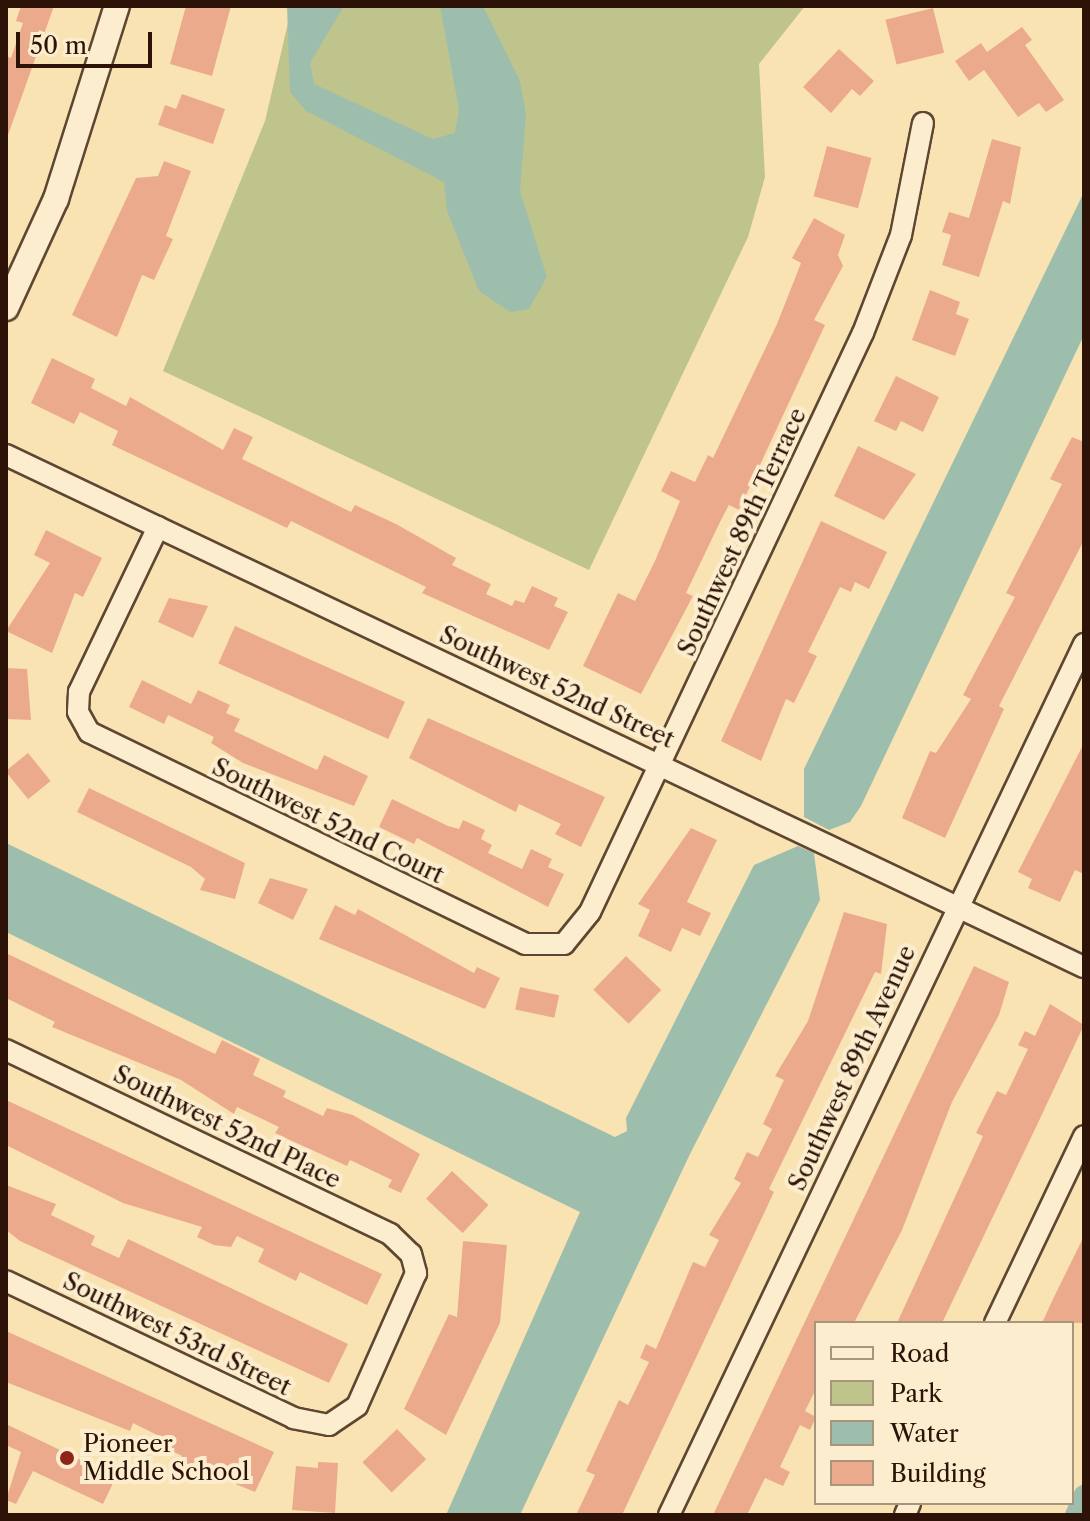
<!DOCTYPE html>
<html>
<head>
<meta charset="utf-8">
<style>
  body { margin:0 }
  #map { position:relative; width:1090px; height:1521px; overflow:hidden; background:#f9e3b3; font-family:"Libre Caslon Text",serif }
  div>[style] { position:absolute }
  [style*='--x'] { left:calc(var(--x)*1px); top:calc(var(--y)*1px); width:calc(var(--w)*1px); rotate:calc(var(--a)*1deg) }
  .green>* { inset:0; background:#bec48c }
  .water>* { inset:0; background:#9ebead }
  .canal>* { height:20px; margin:-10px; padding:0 10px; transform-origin:10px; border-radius:10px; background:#9ebead }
  .building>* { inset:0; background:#ecaa8d; transform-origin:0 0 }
  .roads { filter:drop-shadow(2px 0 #5f4632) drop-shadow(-2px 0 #5f4632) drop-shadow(0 2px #5f4632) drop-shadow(0 -2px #5f4632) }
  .minor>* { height:20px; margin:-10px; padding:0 10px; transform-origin:10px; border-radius:10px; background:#fbedce }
  .tertiary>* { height:24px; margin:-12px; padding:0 12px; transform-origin:12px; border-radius:12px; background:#fbedce }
  .dots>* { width:22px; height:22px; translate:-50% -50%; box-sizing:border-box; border:4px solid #fbedce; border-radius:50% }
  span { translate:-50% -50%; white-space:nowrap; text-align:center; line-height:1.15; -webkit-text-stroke:8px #fbedce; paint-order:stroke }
  .street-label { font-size:24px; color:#2c1207 }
  .poi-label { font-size:24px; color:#2c1207 }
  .left { translate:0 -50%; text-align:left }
  .frame { position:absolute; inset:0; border:8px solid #2c1207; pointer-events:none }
  .legend { position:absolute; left:814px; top:1321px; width:260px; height:184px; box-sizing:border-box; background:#fbedce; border:2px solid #a8957e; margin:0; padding:10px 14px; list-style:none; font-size:24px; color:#2c1207 }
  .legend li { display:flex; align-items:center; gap:16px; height:40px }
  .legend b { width:40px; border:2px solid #a8957e }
  .scale { position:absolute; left:16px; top:32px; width:136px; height:36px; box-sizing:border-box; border:4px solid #2c1207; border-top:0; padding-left:10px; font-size:24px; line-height:28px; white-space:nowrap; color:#2c1207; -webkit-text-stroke:6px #fbedce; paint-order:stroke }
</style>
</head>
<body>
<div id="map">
  <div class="green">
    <i style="clip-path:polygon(292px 6px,805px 6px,759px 64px,765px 177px,748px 237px,589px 570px,163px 371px,265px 121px)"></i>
  </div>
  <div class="water">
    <i style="clip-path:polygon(287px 6px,344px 6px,310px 63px,314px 84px,433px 139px,455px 133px,459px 110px,440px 6px,483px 6px,520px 81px,526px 114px,520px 191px,547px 277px,529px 309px,510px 312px,479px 291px,447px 211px,444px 182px,306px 111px,290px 92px)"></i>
    <i style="clip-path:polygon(1084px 192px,1084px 335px,861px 806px,850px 822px,829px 830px,804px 817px,804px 769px)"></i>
    <i style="clip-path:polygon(6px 843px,615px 1137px,627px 1131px,626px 1118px,754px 865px,798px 846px,814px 853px,820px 900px,690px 1154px,520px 1515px,446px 1515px,580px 1212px,6px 932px)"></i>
  </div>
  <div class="canal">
    <i style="--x:1075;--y:1515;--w:22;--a:-66"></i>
  </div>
  <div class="building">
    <i style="clip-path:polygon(21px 6px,54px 6px,8px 135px,6px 56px,11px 58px,23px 23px,16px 21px)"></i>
    <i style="clip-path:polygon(186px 6px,231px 6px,212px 76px,170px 64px)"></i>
    <i style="left:933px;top:8px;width:46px;height:49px;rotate:76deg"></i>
    <i style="clip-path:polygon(1022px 27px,1032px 40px,1025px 45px,1064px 100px,1046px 112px,1039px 103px,1018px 117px,984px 70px,969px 81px,955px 61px,981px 43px,987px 52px)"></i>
    <i style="clip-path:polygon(839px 49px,874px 81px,860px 96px,852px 89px,831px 113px,803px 87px)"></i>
    <i style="clip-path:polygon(182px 94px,225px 109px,213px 144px,158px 125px,165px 105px,176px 109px)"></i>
    <i style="clip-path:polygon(992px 139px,1021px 147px,1010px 204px,1003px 201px,979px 277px,942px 265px,951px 235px,942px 232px,949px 212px,969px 218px)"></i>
    <i style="left:827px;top:146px;width:46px;height:52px;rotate:15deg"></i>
    <i style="clip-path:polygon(164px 161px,191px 171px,166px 236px,173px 239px,154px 280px,142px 275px,117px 337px,72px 315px,136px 178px,158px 176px)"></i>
    <i style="clip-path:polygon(814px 218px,845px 235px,838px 255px,843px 266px,814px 320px,825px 325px,739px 510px,729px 505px,721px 520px,686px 593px,693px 596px,641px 694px,583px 666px,618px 593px,635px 601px,655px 561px,680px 501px,661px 491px,671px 471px,695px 482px,708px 455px,713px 458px,777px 324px,801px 263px,792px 258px)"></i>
    <i style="clip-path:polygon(930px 290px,960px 302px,956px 314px,969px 319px,955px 356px,912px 340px)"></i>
    <i style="clip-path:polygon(52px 358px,95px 379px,91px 388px,126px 406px,130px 397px,223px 450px,234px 428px,253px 437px,242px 459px,351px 512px,355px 505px,396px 524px,456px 558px,452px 565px,491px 584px,486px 594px,512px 606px,515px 600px,524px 603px,532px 586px,558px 598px,554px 606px,568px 612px,549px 650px,422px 593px,426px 587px,291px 521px,287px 528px,112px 445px,118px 431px,80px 412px,74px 424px,31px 403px)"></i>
    <i style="clip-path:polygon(896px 376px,939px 397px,923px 432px,901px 421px,896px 431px,874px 421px)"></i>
    <i style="clip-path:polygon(1072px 437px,1084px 442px,1084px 540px,999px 706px,1004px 709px,945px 838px,902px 818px,930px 751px,936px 753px,971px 699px,963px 695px,1015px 597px,1006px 593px,1062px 484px,1050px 479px)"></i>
    <i style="clip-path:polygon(858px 446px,916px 474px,884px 520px,834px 496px)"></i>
    <i style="clip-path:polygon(821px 521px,887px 552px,869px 589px,855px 582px,851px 592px,840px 587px,808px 652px,817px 656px,794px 703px,786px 699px,761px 761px,721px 741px)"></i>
    <i style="clip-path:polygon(46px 530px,102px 558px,83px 597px,75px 593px,52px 653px,6px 631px,50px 563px,34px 555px)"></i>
    <i style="clip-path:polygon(169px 598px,208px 606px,193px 638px,158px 622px)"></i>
    <i style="left:235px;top:626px;width:186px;height:41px;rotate:24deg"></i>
    <i style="clip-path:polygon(6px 668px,27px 669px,31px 720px,6px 719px)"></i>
    <i style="clip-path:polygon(142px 680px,191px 704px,198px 690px,230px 705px,226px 713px,240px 719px,234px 731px,317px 770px,324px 755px,368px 776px,354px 806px,243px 763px,211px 743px,214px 737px,168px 715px,164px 724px,129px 707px)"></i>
    <i style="clip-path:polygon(428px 718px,605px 797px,581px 847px,555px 834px,561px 824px,519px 804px,516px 812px,409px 758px)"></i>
    <i style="clip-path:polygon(1084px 743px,1084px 874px,1075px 870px,1060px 902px,1028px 888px,1032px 879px,1018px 872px)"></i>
    <i style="left:28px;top:753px;width:36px;height:29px;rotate:51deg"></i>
    <i style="clip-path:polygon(89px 788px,245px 863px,235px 899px,200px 890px,205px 879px,191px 867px,77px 812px)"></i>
    <i style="clip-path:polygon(392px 799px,448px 826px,459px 829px,463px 820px,485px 830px,481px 839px,492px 845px,488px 853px,522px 869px,531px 849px,552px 859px,548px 867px,564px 874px,548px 907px,417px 838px,414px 844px,379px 827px)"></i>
    <i style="clip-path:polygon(691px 828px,717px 840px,687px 902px,711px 913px,700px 936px,682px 928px,671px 952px,638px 936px,650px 910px,638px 904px)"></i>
    <i style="clip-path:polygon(270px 878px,308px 889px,293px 920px,258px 903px)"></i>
    <i style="clip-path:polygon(335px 905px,355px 915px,358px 909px,474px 973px,477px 967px,500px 978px,485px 1009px,319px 939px)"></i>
    <i style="clip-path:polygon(844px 912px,887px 924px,881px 974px,875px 972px,769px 1189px,774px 1192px,622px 1515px,576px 1515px,595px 1475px,586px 1471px,619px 1400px,628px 1405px,649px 1362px,640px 1358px,646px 1344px,656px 1349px,693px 1262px,705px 1267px,719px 1240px,709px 1235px,741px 1183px,734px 1179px,747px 1152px,758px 1157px,772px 1129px,763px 1124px,784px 1080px,775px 1076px,808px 1021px)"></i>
    <i style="clip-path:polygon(6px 953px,215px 1054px,222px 1040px,260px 1059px,253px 1075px,286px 1091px,283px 1097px,323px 1116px,327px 1108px,353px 1115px,420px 1154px,401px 1193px,388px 1187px,392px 1180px,350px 1160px,347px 1166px,290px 1140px,275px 1133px,279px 1127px,237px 1107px,234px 1114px,181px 1080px,52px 1027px,55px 1022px,6px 998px)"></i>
    <i style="left:626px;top:956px;width:49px;height:47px;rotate:44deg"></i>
    <i style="clip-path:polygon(974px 966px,1009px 982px,999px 1015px,952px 1102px,902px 1230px,854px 1323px,816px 1323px,816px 1389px,805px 1411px,816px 1417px,810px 1430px,800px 1425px,780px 1467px,790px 1472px,783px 1486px,765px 1478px,747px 1515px,713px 1515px)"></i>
    <i style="left:520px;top:987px;width:40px;height:23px;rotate:12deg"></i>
    <i style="clip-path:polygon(1050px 1004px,1084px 1025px,1037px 1125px,942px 1323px,897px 1323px,983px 1136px,976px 1133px,997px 1091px,1006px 1095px,1028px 1049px,1018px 1045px,1025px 1031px,1035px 1036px)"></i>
    <i style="clip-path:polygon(6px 1100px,382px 1274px,367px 1305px,300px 1272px,296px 1281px,258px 1262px,264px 1249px,237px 1236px,231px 1247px,214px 1245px,197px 1237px,202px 1227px,123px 1203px,6px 1145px)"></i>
    <i style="left:452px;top:1171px;width:50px;height:38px;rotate:43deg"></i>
    <i style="clip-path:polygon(6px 1185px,56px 1204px,51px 1215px,95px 1236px,91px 1245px,119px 1258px,128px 1239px,348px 1344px,329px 1383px,20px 1241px,6px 1230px)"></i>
    <i style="clip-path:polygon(1084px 1236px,1084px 1323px,1042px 1323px,1053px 1299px)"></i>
    <i style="clip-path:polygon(463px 1241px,507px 1245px,500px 1323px,446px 1435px,404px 1409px,449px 1314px,457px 1317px)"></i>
    <i style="clip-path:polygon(6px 1331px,274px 1452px,255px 1492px,179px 1461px,182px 1456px,158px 1444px,161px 1437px,133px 1423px,130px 1431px,6px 1382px)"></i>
    <i style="clip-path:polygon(6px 1424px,116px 1477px,103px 1504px,33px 1471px,16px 1504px,6px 1500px,21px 1452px,6px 1445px)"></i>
    <i style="left:397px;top:1429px;width:42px;height:48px;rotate:46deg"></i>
    <i style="clip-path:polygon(318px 1462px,338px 1463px,335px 1513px,292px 1510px,296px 1466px,318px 1468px)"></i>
  </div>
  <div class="roads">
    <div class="minor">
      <i style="--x:6;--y:455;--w:1193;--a:25.41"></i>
      <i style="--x:158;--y:527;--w:183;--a:115.6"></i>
      <i style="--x:79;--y:692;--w:20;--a:93"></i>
      <i style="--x:78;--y:712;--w:23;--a:61"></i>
      <i style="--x:89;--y:732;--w:485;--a:25.9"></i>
      <i style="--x:525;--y:944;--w:39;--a:0"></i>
      <i style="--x:564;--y:944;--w:41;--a:-50.9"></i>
      <i style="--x:590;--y:912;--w:640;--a:-64.76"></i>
      <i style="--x:863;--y:333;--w:105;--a:-68.8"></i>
      <i style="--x:901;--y:235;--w:114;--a:-78.9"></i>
      <i style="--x:6;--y:1050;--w:426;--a:25.6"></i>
      <i style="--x:390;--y:1234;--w:29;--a:44"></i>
      <i style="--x:411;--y:1254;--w:20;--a:75"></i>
      <i style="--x:416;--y:1273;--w:145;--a:113.9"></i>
      <i style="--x:357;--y:1406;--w:34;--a:146"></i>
      <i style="--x:329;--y:1425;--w:36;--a:-169"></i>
      <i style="--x:294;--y:1418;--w:319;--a:-154.6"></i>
      <i style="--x:995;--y:1323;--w:207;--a:-64.5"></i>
      <i style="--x:669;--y:1515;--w:965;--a:-64.52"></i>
      <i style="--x:905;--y:1515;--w:13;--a:-67"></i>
    </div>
    <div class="tertiary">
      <i style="--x:6;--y:308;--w:120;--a:-65.4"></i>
      <i style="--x:56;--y:199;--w:202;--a:-72.5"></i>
    </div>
  </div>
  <div class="dots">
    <i style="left:67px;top:1458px;background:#8f2418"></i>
  </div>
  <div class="street-label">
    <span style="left:742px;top:532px;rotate:-65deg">Southwest 89th Terrace</span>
    <span style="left:557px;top:687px;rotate:25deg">Southwest 52nd Street</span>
    <span style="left:328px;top:821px;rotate:26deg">Southwest 52nd Court</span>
    <span style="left:852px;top:1068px;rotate:-65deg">Southwest 89th Avenue</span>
    <span style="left:227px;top:1127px;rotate:26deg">Southwest 52nd Place</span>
    <span style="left:177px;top:1334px;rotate:26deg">Southwest 53rd Street</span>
  </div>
  <div class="poi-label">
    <span class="left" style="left:83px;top:1458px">Pioneer<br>Middle School</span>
  </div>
  <div class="frame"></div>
  <ul class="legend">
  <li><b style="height:10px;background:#fbedce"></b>Road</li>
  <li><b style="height:22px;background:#bec48c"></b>Park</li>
  <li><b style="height:22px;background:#9ebead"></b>Water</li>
  <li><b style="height:22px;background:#ecaa8d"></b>Building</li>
  </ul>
  <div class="scale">50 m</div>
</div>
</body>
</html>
